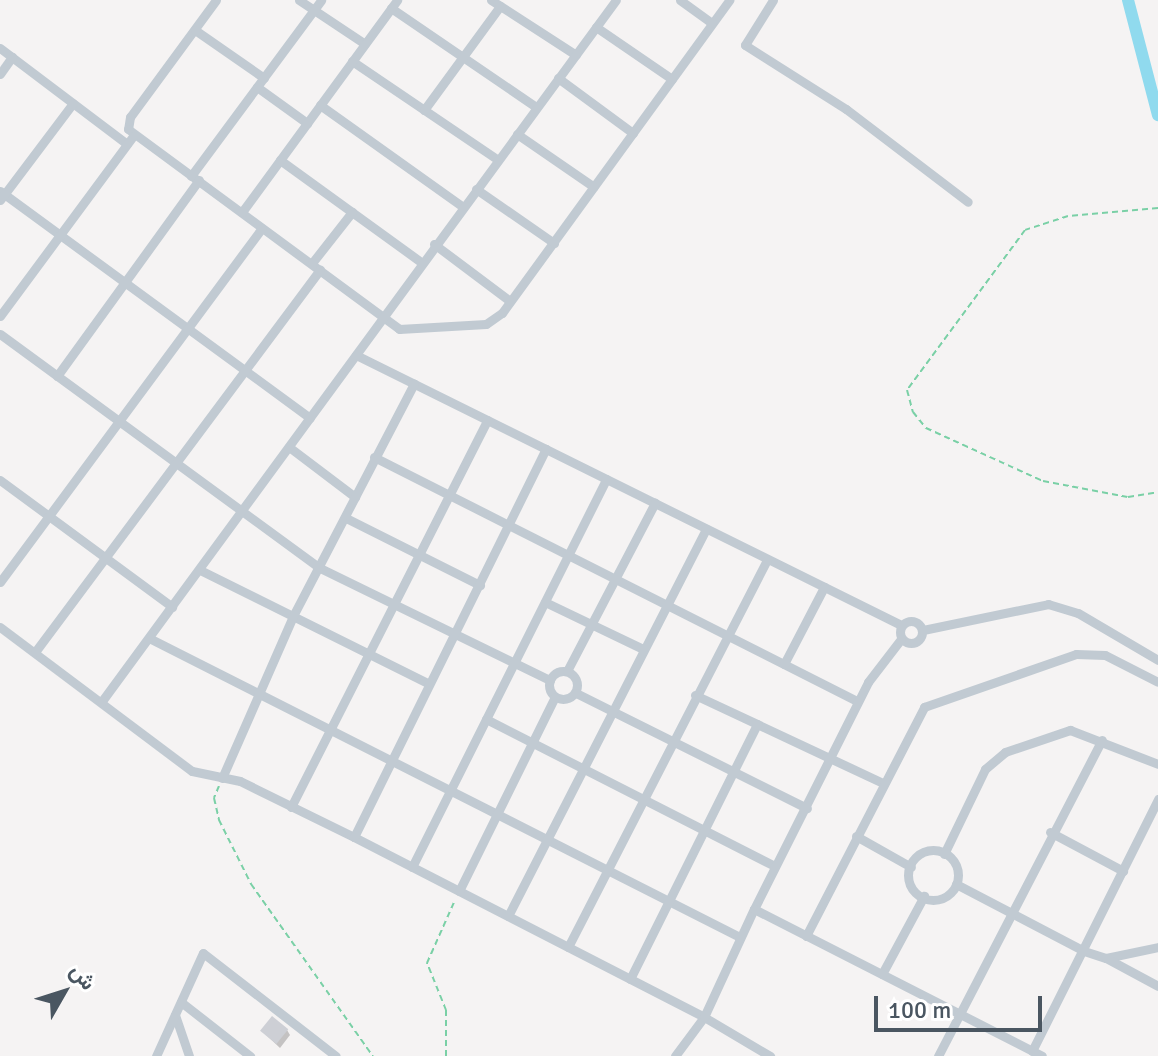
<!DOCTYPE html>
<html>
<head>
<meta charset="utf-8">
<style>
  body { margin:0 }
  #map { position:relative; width:1158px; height:1056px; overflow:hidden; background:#f5f3f3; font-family:Signika,Vazirmatn,sans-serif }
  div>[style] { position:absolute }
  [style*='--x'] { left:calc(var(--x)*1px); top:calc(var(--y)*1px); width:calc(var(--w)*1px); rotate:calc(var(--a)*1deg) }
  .shadow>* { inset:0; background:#0003 }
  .canal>* { height:12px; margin:-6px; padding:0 6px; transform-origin:6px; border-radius:6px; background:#90daee }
  .building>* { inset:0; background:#cdcfd5; transform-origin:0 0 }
  .path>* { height:2px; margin-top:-1px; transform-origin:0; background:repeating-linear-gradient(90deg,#7ad0a6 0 6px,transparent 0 10px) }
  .minor>* { height:9px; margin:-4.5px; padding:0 4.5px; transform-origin:4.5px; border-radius:4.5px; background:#c1cad2 }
  .minor>.ring { margin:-4.5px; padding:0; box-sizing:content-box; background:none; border:9px solid #c1cad2; border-radius:50% }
  span { translate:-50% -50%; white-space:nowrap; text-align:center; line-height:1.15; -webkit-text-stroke:8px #fff; paint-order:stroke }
  .north { position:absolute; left:24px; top:952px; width:80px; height:80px; -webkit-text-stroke:6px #fff; paint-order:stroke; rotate:51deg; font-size:22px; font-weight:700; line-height:32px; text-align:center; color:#4a5661 }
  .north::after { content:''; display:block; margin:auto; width:28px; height:36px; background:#4a5661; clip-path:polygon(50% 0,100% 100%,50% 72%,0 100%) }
  .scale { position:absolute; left:874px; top:996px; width:168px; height:36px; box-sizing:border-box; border:4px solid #4a5661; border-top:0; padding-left:10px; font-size:24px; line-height:28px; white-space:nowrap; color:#4a5661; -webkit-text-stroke:6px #fff; paint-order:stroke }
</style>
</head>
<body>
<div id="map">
  <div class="shadow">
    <i style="clip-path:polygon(287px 1030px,290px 1035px,280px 1048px,263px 1032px)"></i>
  </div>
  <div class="canal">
    <i style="--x:1128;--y:0;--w:119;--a:75.4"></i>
  </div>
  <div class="building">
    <i style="left:272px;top:1016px;width:21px;height:19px;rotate:39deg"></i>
  </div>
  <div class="path">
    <i style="--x:1158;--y:208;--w:90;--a:174.9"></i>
    <i style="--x:1068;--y:216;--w:45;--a:162"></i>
    <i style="--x:1025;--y:230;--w:199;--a:126.4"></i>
    <i style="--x:907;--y:390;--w:23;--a:75"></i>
    <i style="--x:913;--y:412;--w:21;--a:51"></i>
    <i style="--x:926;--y:428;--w:128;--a:24.4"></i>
    <i style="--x:1043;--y:481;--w:86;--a:10.7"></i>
    <i style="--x:1128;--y:497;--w:30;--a:-9"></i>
    <i style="--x:219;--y:786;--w:13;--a:113"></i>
    <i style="--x:214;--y:798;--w:23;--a:77"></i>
    <i style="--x:219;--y:820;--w:72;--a:63.4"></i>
    <i style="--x:251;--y:884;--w:211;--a:54.7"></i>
    <i style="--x:446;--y:1056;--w:46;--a:-90"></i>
    <i style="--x:446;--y:1010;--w:51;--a:-112"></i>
    <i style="--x:427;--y:963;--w:69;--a:-66"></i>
  </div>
  <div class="minor">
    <i style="--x:216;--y:0;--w:145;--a:126.3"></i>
    <i style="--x:130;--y:117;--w:12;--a:99"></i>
    <i style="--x:128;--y:129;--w:337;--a:36.4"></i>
    <i style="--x:399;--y:329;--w:87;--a:-3.3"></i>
    <i style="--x:486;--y:324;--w:19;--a:-35"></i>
    <i style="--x:502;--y:313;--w:387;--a:-54"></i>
    <i style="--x:299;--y:0;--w:79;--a:33.7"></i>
    <i style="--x:491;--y:0;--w:101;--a:32.9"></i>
    <i style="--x:680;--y:0;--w:39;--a:36"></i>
    <i style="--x:773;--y:0;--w:53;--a:121.9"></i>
    <i style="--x:745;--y:45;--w:120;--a:32.4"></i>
    <i style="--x:846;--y:109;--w:153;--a:37.3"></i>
    <i style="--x:391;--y:8;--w:176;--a:34.3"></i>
    <i style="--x:596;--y:27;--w:92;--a:34.4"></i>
    <i style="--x:195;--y:30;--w:84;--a:34.8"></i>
    <i style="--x:0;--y:48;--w:159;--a:37.1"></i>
    <i style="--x:352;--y:61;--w:175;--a:34.1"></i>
    <i style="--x:0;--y:74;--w:21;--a:-55"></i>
    <i style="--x:558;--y:78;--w:93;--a:36.3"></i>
    <i style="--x:257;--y:87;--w:62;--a:35.8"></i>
    <i style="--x:320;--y:105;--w:176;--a:35.5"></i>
    <i style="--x:424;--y:110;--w:129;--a:-53.8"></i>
    <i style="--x:517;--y:134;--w:93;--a:34.5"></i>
    <i style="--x:280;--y:160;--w:174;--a:35.9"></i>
    <i style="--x:191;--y:176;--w:219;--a:-53.5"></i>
    <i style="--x:476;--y:189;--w:95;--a:34.7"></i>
    <i style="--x:0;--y:191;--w:384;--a:36.2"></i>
    <i style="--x:0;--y:200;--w:121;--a:-53"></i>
    <i style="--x:242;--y:212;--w:263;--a:-53.8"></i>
    <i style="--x:434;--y:244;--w:95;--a:36.9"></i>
    <i style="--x:312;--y:263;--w:65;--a:-51.9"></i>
    <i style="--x:0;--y:316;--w:224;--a:-53.5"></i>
    <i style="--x:0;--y:334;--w:396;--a:36.2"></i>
    <i style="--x:320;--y:568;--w:256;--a:26"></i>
    <i style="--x:356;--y:355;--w:608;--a:26.35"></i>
    <i style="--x:57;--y:376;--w:242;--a:-54.1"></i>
    <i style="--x:289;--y:447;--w:83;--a:37.1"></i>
    <i style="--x:374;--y:457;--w:541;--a:26.8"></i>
    <i style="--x:0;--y:480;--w:214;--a:36.4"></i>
    <i style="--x:346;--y:518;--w:150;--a:26.6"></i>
    <i style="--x:200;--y:570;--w:254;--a:26.4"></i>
    <i style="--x:0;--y:582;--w:440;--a:-53.5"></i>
    <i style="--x:545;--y:602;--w:109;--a:25.6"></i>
    <i class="ring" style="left:900px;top:621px;width:13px;height:13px"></i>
    <i style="--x:0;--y:627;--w:240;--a:36.9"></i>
    <i style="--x:192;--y:771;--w:49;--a:11.8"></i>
    <i style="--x:240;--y:781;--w:127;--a:26.2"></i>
    <i style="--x:354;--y:837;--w:394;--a:27.2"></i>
    <i style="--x:704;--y:1017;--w:77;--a:30.6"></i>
    <i style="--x:923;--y:630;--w:128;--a:-11.7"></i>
    <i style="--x:1048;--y:604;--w:31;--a:17"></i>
    <i style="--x:1078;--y:613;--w:93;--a:30.4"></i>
    <i style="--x:149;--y:638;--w:662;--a:26.84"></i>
    <i style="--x:35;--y:652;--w:477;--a:-53.3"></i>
    <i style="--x:784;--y:664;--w:87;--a:-62.5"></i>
    <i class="ring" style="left:549px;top:671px;width:19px;height:19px"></i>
    <i style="--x:567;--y:671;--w:190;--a:-62.4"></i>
    <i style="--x:576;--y:693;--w:258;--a:26.5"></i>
    <i style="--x:695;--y:695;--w:208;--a:25.1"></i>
    <i style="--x:102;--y:701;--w:869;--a:-53.75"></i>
    <i style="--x:486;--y:719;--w:324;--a:27"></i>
    <i style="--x:222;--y:778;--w:177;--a:-66.3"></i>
    <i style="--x:293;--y:616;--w:262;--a:-62.5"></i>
    <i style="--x:291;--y:807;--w:434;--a:-63.1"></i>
    <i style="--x:1050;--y:832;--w:83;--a:28.1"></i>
    <i style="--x:856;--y:836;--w:63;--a:29.4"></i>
    <i style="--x:354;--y:837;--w:433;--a:-63.7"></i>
    <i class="ring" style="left:908px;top:850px;width:41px;height:41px"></i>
    <i style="--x:944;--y:854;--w:94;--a:-64.2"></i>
    <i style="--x:985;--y:769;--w:26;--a:-40"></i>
    <i style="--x:1005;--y:752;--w:69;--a:-18.7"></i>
    <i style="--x:1070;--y:730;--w:94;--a:21.1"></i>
    <i style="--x:412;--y:867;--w:434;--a:-63.4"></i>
    <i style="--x:956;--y:884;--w:144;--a:27.6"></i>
    <i style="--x:1084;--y:951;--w:23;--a:18"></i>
    <i style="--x:1106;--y:958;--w:53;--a:-11.9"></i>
    <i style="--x:459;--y:891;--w:216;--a:-63.7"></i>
    <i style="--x:754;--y:909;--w:254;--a:-63.3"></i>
    <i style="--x:868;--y:682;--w:54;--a:-52.5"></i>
    <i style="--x:508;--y:916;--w:435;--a:-62.9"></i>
    <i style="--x:806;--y:936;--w:258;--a:-62.7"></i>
    <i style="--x:924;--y:707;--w:161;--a:-19.2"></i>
    <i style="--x:1076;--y:654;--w:29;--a:2"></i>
    <i style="--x:1105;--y:655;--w:59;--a:27"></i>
    <i style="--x:568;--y:947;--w:436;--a:-62.8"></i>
    <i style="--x:1106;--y:958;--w:59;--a:28.3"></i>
    <i style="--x:882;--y:974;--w:89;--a:-61.7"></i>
    <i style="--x:630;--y:979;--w:285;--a:-63.5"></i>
    <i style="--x:181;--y:1002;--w:88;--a:38"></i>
    <i style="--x:175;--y:1015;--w:43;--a:71.1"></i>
    <i style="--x:1032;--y:1051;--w:282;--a:-63.4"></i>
    <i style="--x:156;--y:1056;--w:113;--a:-65.5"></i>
    <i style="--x:203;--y:953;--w:168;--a:37.8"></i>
    <i style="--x:675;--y:1056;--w:49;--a:-53.4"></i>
    <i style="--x:704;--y:1017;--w:119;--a:-65.2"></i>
    <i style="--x:754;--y:909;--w:323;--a:27"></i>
    <i style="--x:938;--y:1056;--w:356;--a:-62.6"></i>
  </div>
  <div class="north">ش</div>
  <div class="scale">100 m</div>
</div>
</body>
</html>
